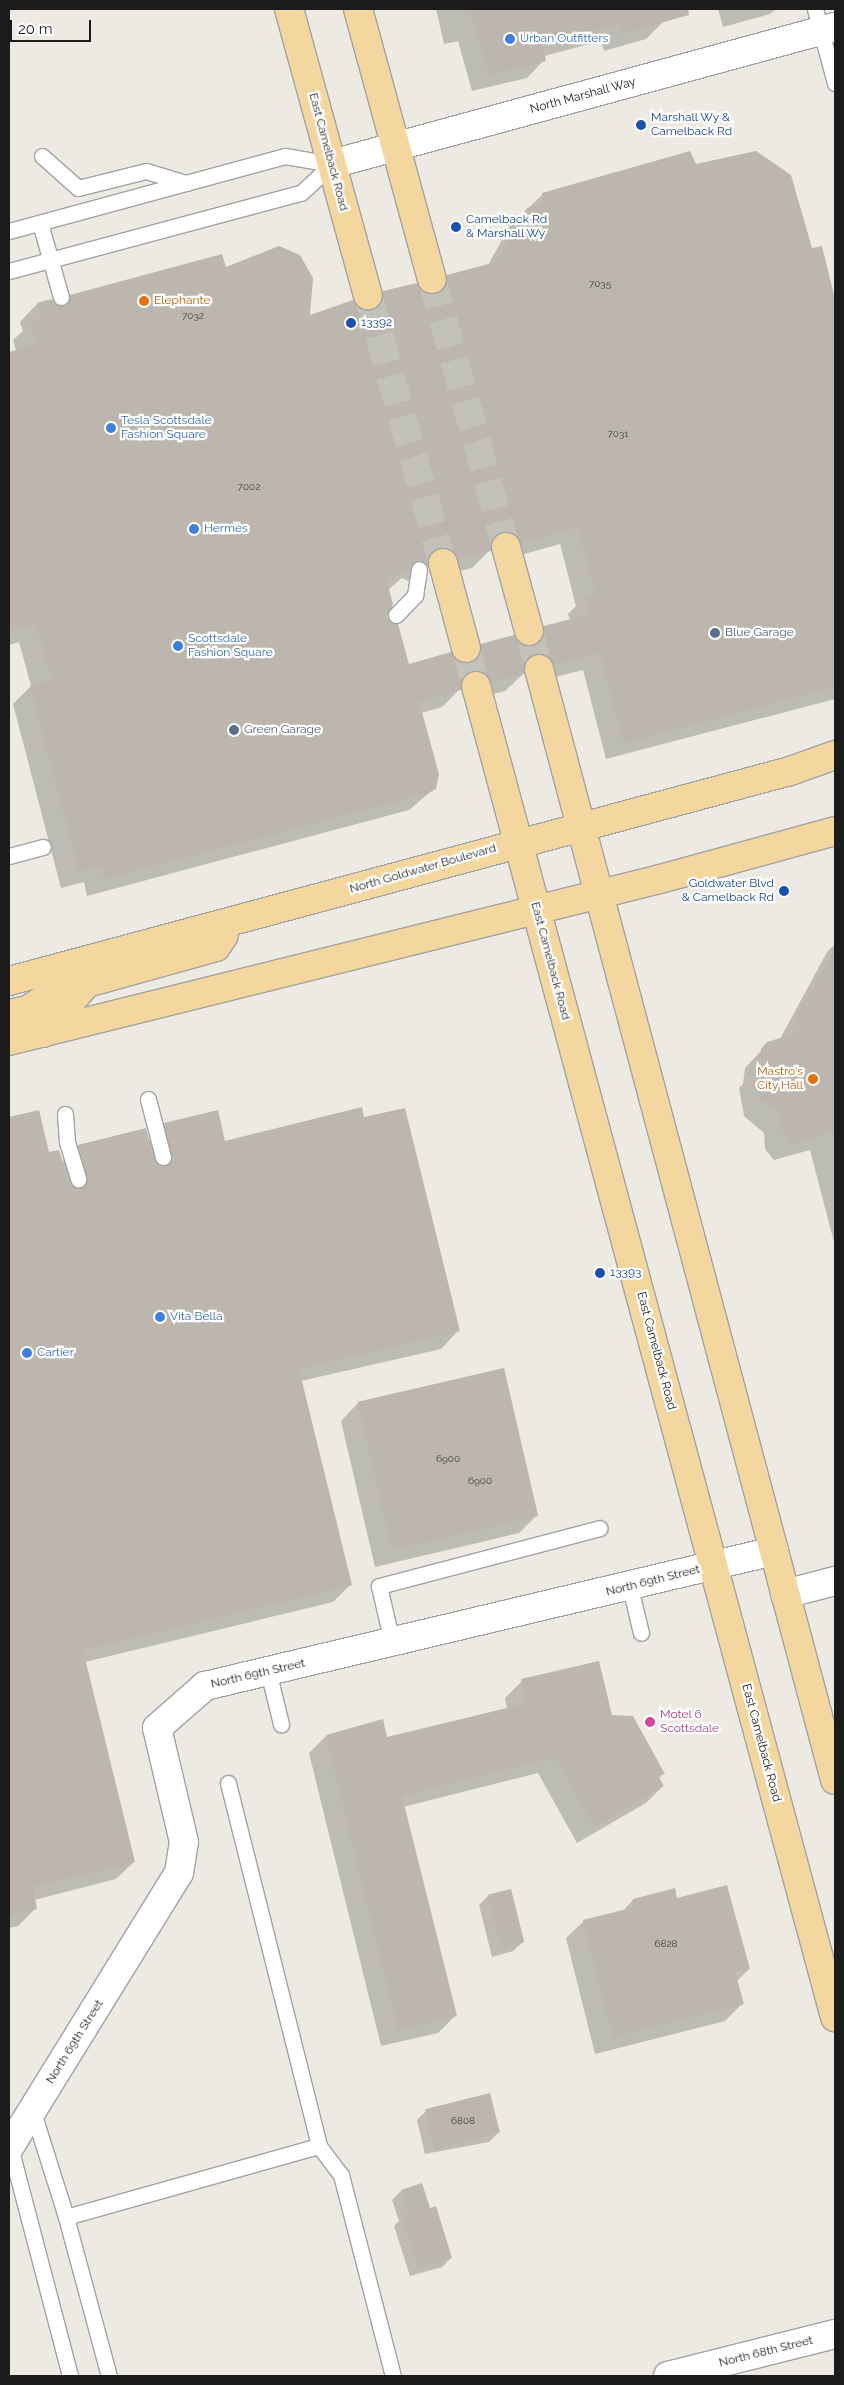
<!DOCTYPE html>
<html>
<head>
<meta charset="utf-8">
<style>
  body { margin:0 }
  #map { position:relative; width:844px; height:2385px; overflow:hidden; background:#eceae2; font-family:Raleway,sans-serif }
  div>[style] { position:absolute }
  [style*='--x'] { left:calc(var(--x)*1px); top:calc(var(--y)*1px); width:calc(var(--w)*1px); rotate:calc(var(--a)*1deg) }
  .shadow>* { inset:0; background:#0003 }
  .building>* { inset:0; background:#bcb6af; transform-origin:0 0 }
  .primary-tunnel>* { height:28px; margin-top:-14px; transform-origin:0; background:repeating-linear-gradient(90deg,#c2c1ba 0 28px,transparent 0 42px) }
  .roads { filter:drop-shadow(1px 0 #a2a2a2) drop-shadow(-1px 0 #a2a2a2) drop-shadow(0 1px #a2a2a2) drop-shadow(0 -1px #a2a2a2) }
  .service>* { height:15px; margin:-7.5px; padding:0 7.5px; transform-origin:7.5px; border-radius:7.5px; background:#fff }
  .minor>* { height:28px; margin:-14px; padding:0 14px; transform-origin:14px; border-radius:14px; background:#fff }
  .tertiary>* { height:28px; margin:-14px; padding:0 14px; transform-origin:14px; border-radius:14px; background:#fff }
  .primary>* { height:28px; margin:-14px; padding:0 14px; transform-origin:14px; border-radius:14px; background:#f4d79e }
  .dots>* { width:14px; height:14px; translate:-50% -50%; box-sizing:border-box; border:2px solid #fff; border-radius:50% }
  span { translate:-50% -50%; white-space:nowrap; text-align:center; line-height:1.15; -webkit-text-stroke:4.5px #fff; paint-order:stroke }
  .number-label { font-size:10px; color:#434240 }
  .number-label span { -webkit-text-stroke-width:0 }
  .shop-label { font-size:12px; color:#366cbe }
  .left { translate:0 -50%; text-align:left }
  .street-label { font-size:12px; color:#1b1b1b }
  .transit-label { font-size:12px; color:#164399 }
  .right { translate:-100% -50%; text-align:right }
  .food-label { font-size:12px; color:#c56008 }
  .service-label { font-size:12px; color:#4e5e75 }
  .hotel-label { font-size:12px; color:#b23c85 }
  .frame { position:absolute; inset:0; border:10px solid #1b1b1b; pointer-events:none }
  .scale { position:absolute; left:10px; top:20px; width:81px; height:22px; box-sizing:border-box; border:2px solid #1b1b1b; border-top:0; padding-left:6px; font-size:15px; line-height:18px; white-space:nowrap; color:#1b1b1b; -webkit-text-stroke:4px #fff; paint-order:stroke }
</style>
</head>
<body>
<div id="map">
  <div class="shadow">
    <i style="clip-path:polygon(436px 9px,674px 9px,661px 12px,663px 22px,646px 39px,604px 51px,601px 41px,544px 56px,544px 60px,527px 78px,472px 91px,458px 41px,444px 44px)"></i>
    <i style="clip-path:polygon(718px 9px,776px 9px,770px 14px,723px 27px)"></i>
    <i style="clip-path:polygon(evenodd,695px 166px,811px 250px,821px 247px,835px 304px,835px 699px,606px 759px,583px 670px,536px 682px,532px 675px,524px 673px,505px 691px,474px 699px,469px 692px,460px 689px,442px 707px,421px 713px,435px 788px,409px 810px,87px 896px,84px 882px,61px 888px,13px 704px,31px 686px,19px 642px,9px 645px,9px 353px,16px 351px,13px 340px,23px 331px,20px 322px,37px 304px,60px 307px,71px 296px,225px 269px,308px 317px,363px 311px,384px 293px,430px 294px,448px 276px,488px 265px,509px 227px,543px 194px,695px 166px,560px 544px,576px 606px,568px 614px,570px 620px,545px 627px,526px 646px,482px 645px,464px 664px,408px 665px,386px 617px,388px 590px,402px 578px,410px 582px,427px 565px,440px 576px,472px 568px,490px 550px,499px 553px,503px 560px,560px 544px)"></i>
    <i style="clip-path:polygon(835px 944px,835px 1246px,810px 1150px,774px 1160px,765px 1149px,764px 1133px,744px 1116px,739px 1088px,743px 1084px,745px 1068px,762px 1050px,780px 1039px,827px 952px)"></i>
    <i style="clip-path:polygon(38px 1111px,48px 1154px,62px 1162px,78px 1146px,148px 1141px,165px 1125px,224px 1143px,363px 1118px,458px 1331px,441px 1349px,301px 1381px,351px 1584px,333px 1602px,85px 1662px,134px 1862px,116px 1879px,34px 1900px,36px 1908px,18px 1926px,9px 1928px,9px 1119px)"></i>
    <i style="clip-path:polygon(358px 1403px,537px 1515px,519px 1533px,375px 1567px,341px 1421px)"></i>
    <i style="clip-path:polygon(522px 1681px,611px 1716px,663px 1774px,658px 1779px,663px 1786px,646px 1803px,577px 1843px,538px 1773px,403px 1807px,455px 2016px,438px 2033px,381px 2046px,309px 1753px,326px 1736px,382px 1721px,387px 1738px,507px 1709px,505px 1698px)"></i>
    <i style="clip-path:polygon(488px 1896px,523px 1942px,513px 1951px,492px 1957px,479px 1905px)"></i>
    <i style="clip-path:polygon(676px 1899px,749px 1969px,737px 1981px,743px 2003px,725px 2021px,595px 2054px,566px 1938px,584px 1921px,622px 1912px,633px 1900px)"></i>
    <i style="clip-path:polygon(426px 2111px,498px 2133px,489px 2142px,425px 2154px,417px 2120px)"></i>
    <i style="clip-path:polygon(401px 2191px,451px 2258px,442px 2267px,410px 2276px,394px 2226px,399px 2221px,392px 2200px)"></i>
  </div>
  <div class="building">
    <i style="clip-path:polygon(470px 9px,688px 9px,689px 15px,621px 34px,618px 24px,543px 45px,546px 61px,489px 75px)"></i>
    <i style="clip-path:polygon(evenodd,690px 151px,696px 164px,756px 151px,791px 175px,812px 248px,822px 246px,835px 299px,835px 687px,624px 743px,600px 653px,554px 665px,550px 658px,535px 654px,524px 664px,524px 674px,491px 682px,487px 675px,472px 671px,465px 675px,461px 690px,419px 701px,439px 774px,436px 789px,428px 793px,104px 879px,101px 866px,79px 871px,30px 686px,52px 680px,36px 625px,9px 632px,9px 352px,36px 344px,30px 322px,42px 318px,37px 303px,52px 299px,55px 304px,63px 306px,68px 303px,70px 295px,222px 254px,226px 267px,279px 246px,300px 255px,313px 278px,310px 315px,353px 300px,364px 310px,372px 310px,379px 306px,383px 291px,417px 283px,421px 290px,436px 294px,443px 290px,447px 275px,496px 262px,527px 208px,543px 204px,542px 193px,690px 151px,578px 527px,595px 593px,585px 595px,590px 614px,544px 626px,540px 642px,533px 646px,518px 642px,514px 635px,481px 644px,481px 652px,471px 663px,462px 663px,451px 652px,409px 664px,398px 624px,390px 622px,387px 617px,393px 604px,386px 578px,409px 572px,416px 560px,424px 561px,428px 566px,432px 552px,438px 548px,447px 548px,458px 559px,491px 551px,495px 536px,502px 532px,517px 536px,521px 543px,578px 527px)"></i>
    <i style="clip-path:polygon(835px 948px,835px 1131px,792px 1144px,782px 1131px,781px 1115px,760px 1099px,755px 1070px,759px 1070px,761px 1049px,767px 1042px,800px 1032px,796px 1017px)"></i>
    <i style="clip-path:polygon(362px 1107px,364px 1117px,405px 1108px,460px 1331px,299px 1369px,352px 1585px,83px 1650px,135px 1862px,33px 1887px,37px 1909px,9px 1916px,9px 1117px,39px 1110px,49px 1152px,59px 1150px,69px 1182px,76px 1188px,84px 1186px,87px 1181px,78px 1145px,146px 1128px,154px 1160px,165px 1166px,170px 1163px,172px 1155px,164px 1123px,218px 1110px,225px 1141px)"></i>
    <i style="left:504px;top:1368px;width:152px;height:150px;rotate:77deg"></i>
    <i style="clip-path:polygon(599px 1661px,612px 1715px,633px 1716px,665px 1774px,658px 1776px,664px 1786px,595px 1827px,555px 1757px,402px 1796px,457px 2016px,398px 2030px,326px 1735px,383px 1719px,387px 1737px,527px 1703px,521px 1679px)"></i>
    <i style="clip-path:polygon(727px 1885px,750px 1969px,735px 1972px,744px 2004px,613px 2037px,583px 1920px,635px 1907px,633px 1899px,675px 1888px,677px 1898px)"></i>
    <i style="left:511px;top:1889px;width:55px;height:24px;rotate:76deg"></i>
    <i style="left:490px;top:2093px;width:41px;height:67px;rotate:76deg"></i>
    <i style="clip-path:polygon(422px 2183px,430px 2208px,436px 2206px,452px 2258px,419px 2268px,403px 2216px,409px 2214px,401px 2190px)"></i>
  </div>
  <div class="primary-tunnel">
    <i style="--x:432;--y:279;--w:278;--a:74.6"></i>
    <i style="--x:368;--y:295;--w:278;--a:74.4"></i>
    <i style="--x:529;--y:631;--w:39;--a:75"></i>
    <i style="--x:466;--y:648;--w:39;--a:75"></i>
  </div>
  <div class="roads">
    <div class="service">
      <i style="--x:815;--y:9;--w:77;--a:74.9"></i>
      <i style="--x:42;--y:156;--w:48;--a:41.6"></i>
      <i style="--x:78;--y:188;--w:70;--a:-14"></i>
      <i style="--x:146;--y:171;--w:42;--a:16.7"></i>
      <i style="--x:40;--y:223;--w:77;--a:74.2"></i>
      <i style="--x:9;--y:231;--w:286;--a:-15.2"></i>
      <i style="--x:285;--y:156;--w:48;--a:9.7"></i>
      <i style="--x:9;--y:271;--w:302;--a:-15"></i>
      <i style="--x:301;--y:193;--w:42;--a:-43.1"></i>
      <i style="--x:396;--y:615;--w:28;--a:-46"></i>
      <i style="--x:415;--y:595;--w:26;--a:-81"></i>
      <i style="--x:9;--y:856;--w:35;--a:-15"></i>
      <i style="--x:148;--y:1099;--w:60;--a:75.5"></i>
      <i style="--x:65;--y:1114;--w:28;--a:86"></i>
      <i style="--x:67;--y:1142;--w:39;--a:73"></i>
      <i style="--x:630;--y:1587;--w:47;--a:76.6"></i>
      <i style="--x:392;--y:1642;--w:57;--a:-103.1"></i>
      <i style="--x:379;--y:1586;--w:228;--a:-14.7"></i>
      <i style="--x:268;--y:1671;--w:55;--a:76.2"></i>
      <i style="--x:228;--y:1783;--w:374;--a:75.9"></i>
      <i style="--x:32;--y:2109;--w:113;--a:72.5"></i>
      <i style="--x:66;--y:2217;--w:165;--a:74.9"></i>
      <i style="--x:10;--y:2147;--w:237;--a:75.3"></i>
      <i style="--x:66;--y:2217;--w:263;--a:-15.7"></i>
      <i style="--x:319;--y:2146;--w:36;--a:53"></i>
      <i style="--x:341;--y:2175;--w:208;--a:75.5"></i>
    </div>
    <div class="minor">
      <i style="--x:332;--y:164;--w:521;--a:-15.24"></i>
      <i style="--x:785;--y:1594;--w:52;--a:-14.6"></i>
      <i style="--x:9;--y:2148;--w:323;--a:-58.3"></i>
      <i style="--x:179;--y:1873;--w:31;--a:-81"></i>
      <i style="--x:184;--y:1842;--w:117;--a:-103.3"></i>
      <i style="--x:157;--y:1728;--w:64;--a:-41.2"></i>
      <i style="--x:205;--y:1686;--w:585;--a:-13.35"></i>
    </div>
    <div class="tertiary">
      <i style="--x:668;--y:2376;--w:172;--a:-14.1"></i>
    </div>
    <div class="primary">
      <i style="--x:289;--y:9;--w:297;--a:74.6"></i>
      <i style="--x:358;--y:9;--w:280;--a:74.7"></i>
      <i style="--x:506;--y:547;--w:87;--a:74.7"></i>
      <i style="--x:443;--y:563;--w:88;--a:74.9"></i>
      <i style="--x:539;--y:669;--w:1150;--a:75.08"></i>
      <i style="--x:476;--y:686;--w:1379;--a:74.91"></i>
      <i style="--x:9;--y:981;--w:809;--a:-15.05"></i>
      <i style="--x:790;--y:771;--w:48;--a:-19.6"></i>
      <i style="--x:9;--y:1014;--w:19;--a:-12"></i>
      <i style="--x:28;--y:1010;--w:19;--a:-35"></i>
      <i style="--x:44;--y:999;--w:45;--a:-50.4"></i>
      <i style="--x:43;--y:1033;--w:67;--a:-48.7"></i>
      <i style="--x:87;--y:983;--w:134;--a:-15.6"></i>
      <i style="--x:216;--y:947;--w:14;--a:-56"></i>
      <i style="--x:9;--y:1041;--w:671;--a:-13.97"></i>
      <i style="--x:660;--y:879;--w:181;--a:-15.3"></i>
    </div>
  </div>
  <div class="dots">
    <i style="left:510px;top:39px;background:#3f7fe0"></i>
    <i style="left:641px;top:125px;background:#1a4fb4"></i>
    <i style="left:456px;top:227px;background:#1a4fb4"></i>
    <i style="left:144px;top:301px;background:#e8710a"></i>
    <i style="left:351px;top:323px;background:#1a4fb4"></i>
    <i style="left:111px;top:428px;background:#3f7fe0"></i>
    <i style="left:194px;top:529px;background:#3f7fe0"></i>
    <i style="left:715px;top:633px;background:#5c6f8a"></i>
    <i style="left:178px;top:646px;background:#3f7fe0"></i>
    <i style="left:234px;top:730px;background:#5c6f8a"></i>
    <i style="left:784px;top:891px;background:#1a4fb4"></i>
    <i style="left:813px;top:1079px;background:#e8710a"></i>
    <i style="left:600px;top:1273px;background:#1a4fb4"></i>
    <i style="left:160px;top:1317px;background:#3f7fe0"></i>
    <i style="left:27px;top:1353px;background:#3f7fe0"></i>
    <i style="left:650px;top:1722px;background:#d1479c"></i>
  </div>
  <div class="number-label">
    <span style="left:600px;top:284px">7035</span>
    <span style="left:193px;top:316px">7032</span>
    <span style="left:618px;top:434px">7031</span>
    <span style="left:249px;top:487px">7002</span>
    <span style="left:448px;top:1459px">6900</span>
    <span style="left:480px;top:1481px">6900</span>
    <span style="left:666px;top:1944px">6828</span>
    <span style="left:463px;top:2121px">6808</span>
  </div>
  <div class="shop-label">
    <span class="left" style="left:520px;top:39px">Urban Outfitters</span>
    <span class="left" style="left:121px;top:428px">Tesla Scottsdale<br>Fashion Square</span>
    <span class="left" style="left:204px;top:529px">Hermès</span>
    <span class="left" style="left:188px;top:646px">Scottsdale<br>Fashion Square</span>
    <span class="left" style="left:170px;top:1317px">Vita Bella</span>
    <span class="left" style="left:37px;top:1353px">Cartier</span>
  </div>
  <div class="street-label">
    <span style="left:583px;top:96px;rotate:-15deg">North Marshall Way</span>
    <span style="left:328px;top:152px;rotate:75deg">East Camelback Road</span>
    <span style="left:423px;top:869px;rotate:-16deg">North Goldwater Boulevard</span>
    <span style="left:550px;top:961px;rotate:75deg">East Camelback Road</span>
    <span style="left:656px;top:1351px;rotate:75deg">East Camelback Road</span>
    <span style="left:653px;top:1581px;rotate:-14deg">North 69th Street</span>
    <span style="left:258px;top:1674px;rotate:-13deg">North 69th Street</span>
    <span style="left:761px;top:1743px;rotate:75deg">East Camelback Road</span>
    <span style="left:75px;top:2042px;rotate:-58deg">North 69th Street</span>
    <span style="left:766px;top:2352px;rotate:-14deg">North 68th Street</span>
  </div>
  <div class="transit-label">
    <span class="left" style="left:651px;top:125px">Marshall Wy &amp;<br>Camelback Rd</span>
    <span class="left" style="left:466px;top:227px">Camelback Rd<br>&amp; Marshall Wy</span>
    <span class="left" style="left:361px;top:323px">13392</span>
    <span class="right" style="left:774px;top:891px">Goldwater Blvd<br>&amp; Camelback Rd</span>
    <span class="left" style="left:610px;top:1273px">13393</span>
  </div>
  <div class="food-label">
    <span class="left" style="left:154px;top:301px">Elephante</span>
    <span class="right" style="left:803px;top:1079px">Mastro's<br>City Hall</span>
  </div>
  <div class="service-label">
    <span class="left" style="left:725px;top:633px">Blue Garage</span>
    <span class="left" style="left:244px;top:730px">Green Garage</span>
  </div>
  <div class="hotel-label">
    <span class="left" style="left:660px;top:1722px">Motel 6<br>Scottsdale</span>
  </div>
  <div class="frame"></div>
  <div class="scale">20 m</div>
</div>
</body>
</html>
